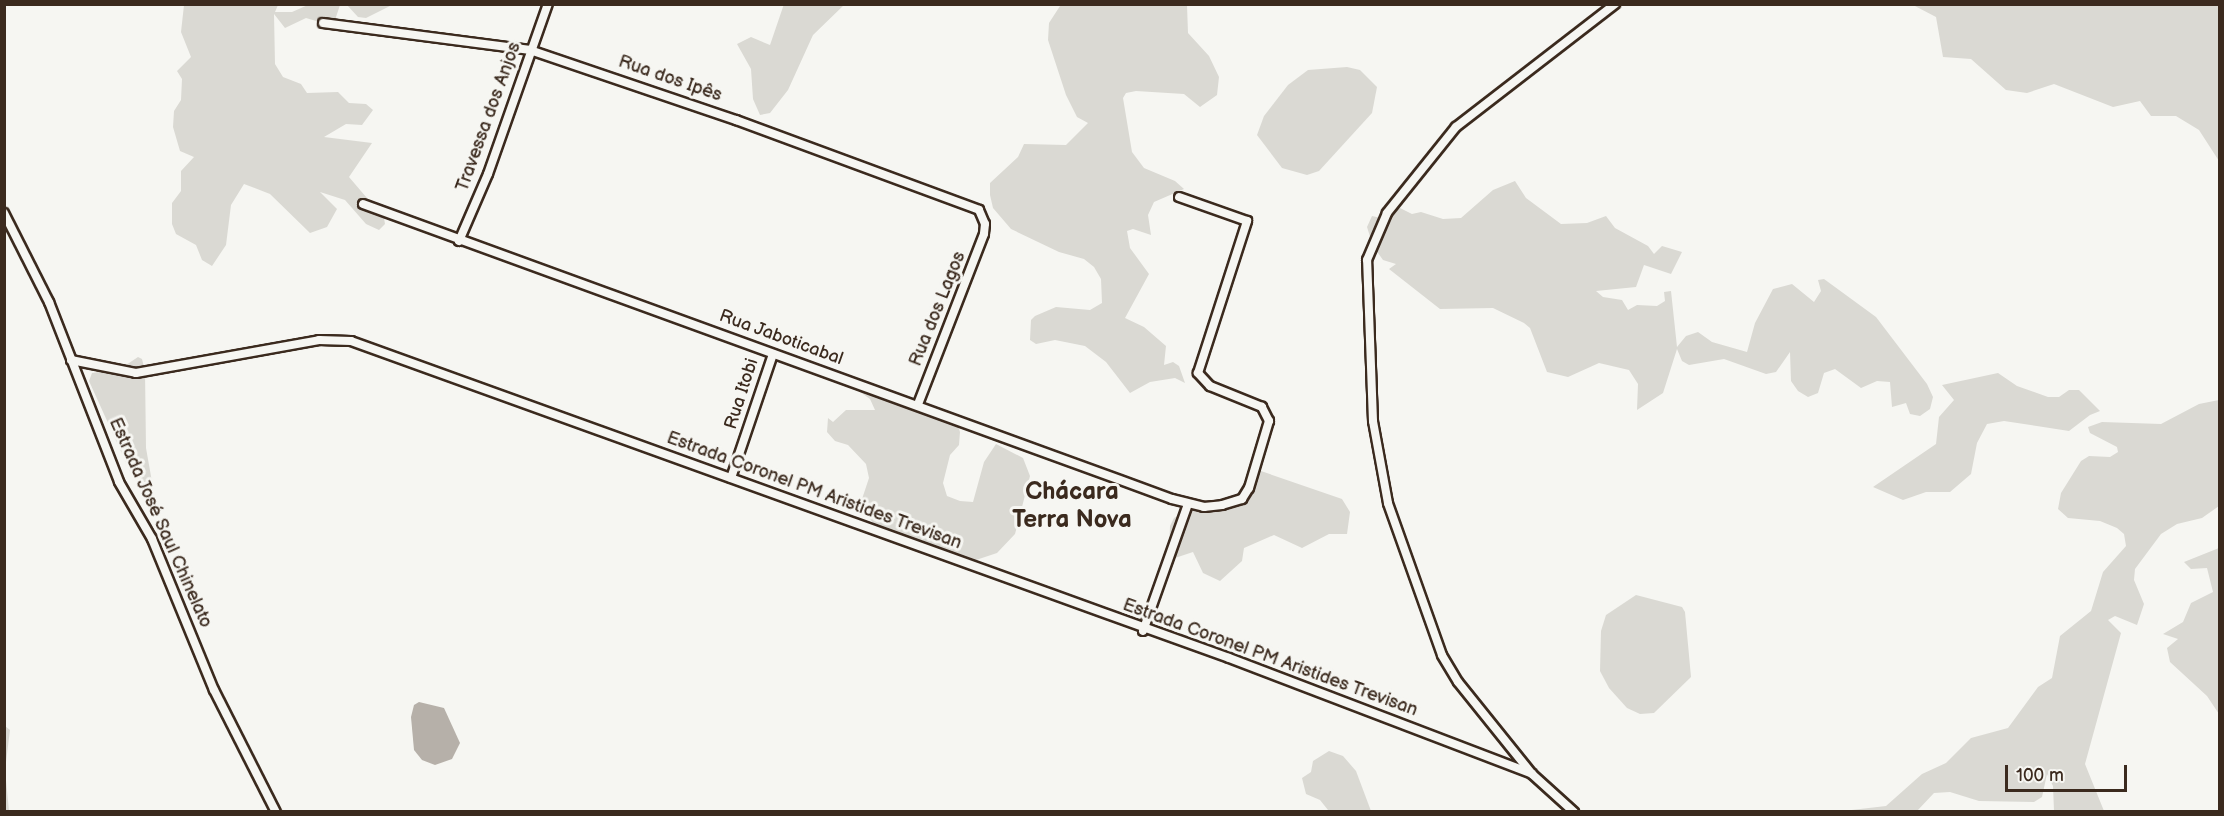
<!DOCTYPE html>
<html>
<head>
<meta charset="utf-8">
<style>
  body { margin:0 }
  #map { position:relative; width:2224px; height:816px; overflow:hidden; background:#f6f6f2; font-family:"Balsamiq Sans",sans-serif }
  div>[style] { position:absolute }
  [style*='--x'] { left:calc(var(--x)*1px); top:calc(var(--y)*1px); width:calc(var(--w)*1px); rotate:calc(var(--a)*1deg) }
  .green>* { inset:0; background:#dad9d3 }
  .water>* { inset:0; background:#b6b0a9 }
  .roads { filter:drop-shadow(2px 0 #3b2a1e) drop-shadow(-2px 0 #3b2a1e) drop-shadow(0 2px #3b2a1e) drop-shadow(0 -2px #3b2a1e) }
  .minor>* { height:8px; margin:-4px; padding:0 4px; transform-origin:4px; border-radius:4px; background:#f6f6f2 }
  span { translate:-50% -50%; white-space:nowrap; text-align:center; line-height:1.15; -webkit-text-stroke:6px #f6f6f2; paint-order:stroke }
  .street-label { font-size:18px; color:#3b2a1e }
  .district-label { font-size:24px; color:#3b2a1e; font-weight:700 }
  .frame { position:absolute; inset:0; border:6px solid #3b2a1e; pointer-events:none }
  .scale { position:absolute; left:2005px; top:765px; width:122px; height:27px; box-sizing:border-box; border:3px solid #3b2a1e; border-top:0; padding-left:8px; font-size:18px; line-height:21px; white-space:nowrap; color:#3b2a1e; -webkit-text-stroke:4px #f6f6f2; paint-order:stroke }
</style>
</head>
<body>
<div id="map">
  <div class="green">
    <i style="clip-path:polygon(784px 4px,844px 5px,813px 35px,788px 90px,770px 113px,760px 115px,753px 99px,751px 69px,737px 44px,751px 37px,770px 45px)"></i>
    <i style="clip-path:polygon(184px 5px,278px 5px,275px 12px,292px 12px,308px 5px,340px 5px,333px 26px,306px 18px,285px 28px,274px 14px,275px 64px,283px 77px,301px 84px,307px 93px,338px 92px,349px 103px,366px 104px,373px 110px,362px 125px,346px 124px,324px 137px,372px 143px,349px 177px,384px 218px,385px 224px,379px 230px,366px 224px,345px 200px,320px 192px,337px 209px,327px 227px,310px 233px,270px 194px,244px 184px,231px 205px,226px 245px,212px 266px,202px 260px,196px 245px,176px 234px,172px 224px,172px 203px,181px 191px,181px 171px,194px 157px,180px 151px,173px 127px,174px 111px,181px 100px,182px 79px,177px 71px,191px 57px,181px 32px)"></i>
    <i style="clip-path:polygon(347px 5px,392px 5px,366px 18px,358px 17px)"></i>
    <i style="clip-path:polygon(1055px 5px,1187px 5px,1188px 33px,1209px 56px,1219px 77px,1217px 95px,1200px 107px,1184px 94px,1136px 91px,1126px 93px,1123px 98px,1132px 152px,1144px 168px,1175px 181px,1184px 189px,1154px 202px,1148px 215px,1151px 235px,1133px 229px,1127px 231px,1130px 248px,1149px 274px,1125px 318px,1144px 327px,1166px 346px,1164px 365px,1173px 362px,1179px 366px,1185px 383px,1175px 378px,1150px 382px,1130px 393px,1106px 362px,1085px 346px,1055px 340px,1036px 344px,1030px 340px,1031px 320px,1035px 316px,1056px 307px,1090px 310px,1102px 303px,1101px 279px,1094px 267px,1084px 259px,1059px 252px,1011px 229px,993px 208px,990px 195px,990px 183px,1018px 157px,1024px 144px,1066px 145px,1088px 123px,1077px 117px,1066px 95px,1048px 40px,1049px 23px,1060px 6px)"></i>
    <i style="clip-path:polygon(1913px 5px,2219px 5px,2219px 161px,2199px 130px,2176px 116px,2151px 116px,2140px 101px,2113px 107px,2054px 84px,2027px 93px,2006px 90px,1971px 59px,1943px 57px,1936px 17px)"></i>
    <i style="clip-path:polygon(1347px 67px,1360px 70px,1377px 87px,1372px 113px,1319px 171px,1307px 175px,1282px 168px,1257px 135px,1264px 116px,1288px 85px,1308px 70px)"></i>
    <i style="clip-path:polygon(1515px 181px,1526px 198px,1561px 224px,1587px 223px,1606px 216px,1615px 228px,1648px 246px,1654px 254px,1662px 246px,1682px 252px,1671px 274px,1644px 265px,1636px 287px,1596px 291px,1603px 297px,1622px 300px,1628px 310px,1637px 305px,1657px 306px,1665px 301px,1664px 292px,1671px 291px,1677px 347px,1686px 336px,1698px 332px,1712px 342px,1747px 352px,1755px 323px,1773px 289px,1792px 284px,1814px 302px,1821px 291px,1818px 280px,1824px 279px,1876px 317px,1927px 384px,1933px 397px,1930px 409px,1920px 416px,1910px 414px,1906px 403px,1892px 407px,1890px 382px,1877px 381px,1861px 388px,1835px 369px,1824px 373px,1818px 393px,1808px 397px,1798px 391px,1791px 381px,1790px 352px,1776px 372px,1766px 374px,1724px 359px,1689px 365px,1682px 361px,1677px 349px,1663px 393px,1637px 410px,1638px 384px,1629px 370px,1599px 363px,1568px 377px,1547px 372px,1530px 328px,1524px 323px,1493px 308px,1440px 309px,1389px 269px,1396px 264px,1383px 260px,1373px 246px,1367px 227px,1372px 216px,1381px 218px,1400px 208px,1412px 214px,1421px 212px,1443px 219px,1461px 218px,1493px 190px)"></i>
    <i style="clip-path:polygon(138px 357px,142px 359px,145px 371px,146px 448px,154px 493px,151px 495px,132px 476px,89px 381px,92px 373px,120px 369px)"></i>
    <i style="clip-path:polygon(1998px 373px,2017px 386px,2048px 397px,2059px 397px,2069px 390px,2079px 390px,2100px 411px,2090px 415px,2069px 431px,2004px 421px,1987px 424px,1977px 443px,1971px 474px,1950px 492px,1926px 492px,1903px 500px,1873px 487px,1936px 444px,1939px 417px,1954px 400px,1942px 385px)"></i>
    <i style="clip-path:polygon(845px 381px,945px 411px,956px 420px,960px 432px,959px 445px,950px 455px,943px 483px,947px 496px,960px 501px,973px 502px,984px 462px,996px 444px,1023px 458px,1030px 476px,1015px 534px,997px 553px,973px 561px,935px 555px,886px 536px,859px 508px,869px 478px,866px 464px,848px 445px,835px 441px,827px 432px,828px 418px,833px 422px,846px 410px,875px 410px,870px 399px)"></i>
    <i style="clip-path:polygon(2219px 400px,2219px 506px,2202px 518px,2177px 524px,2161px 534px,2135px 569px,2134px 580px,2144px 604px,2137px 625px,2115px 616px,2108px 620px,2121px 633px,2085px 764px,2104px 811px,2054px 811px,2053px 786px,2047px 774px,2042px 797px,2034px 802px,1979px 801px,1950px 792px,1934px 793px,1917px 811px,1843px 811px,1886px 806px,1922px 774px,1946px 763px,1971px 738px,2008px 728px,2038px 687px,2052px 678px,2060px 636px,2091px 611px,2103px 572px,2126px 546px,2124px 534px,2117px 528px,2100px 521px,2068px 518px,2058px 509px,2061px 493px,2081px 461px,2089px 456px,2110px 457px,2118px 452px,2117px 447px,2090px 433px,2088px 427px,2102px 422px,2161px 424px,2199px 404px)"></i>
    <i style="clip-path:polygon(1258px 470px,1342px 499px,1350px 512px,1347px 534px,1329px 534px,1302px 548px,1274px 535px,1244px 548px,1242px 561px,1220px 581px,1203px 573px,1193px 552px,1175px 558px,1169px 553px,1170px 526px,1174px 518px,1188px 510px,1215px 507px,1237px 496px)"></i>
    <i style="clip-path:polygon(2219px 548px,2220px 548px,2219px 714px,2207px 696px,2170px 662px,2167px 648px,2178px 639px,2163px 634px,2183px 622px,2191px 603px,2213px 592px,2207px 568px,2191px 569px,2184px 562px)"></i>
    <i style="clip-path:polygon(1636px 595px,1682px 607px,1685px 612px,1691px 677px,1654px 713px,1640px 714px,1627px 708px,1609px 688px,1600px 671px,1601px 631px,1606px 615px)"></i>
    <i style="clip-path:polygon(5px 726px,10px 730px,5px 770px,9px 811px,5px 811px)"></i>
    <i style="clip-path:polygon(1329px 751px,1343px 756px,1356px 771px,1371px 811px,1328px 810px,1320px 800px,1306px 794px,1302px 778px,1311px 772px,1313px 761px)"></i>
  </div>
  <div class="water">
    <i style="clip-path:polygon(419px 702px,444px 708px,460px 743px,452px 759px,435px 765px,422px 760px,414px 750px,411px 717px,414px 705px)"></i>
  </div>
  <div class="roads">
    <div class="minor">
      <i style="--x:323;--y:23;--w:209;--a:7.4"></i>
      <i style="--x:530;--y:50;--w:218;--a:18.8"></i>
      <i style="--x:736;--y:120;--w:259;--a:20.3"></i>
      <i style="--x:979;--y:210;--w:15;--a:67"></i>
      <i style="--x:985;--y:224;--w:10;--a:96"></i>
      <i style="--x:984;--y:234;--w:182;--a:111.2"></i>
      <i style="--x:363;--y:204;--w:861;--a:20.03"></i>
      <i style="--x:1172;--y:499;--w:33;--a:14"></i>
      <i style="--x:1204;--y:507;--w:18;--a:-6"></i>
      <i style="--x:1222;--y:505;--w:21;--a:-17"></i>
      <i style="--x:1242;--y:499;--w:13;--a:-58"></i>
      <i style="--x:1249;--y:488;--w:70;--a:-73.4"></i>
      <i style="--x:1269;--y:421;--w:16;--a:-117"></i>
      <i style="--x:1262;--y:407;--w:56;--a:-158"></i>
      <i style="--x:1210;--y:386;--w:18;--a:-133"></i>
      <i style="--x:1198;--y:373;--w:160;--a:-72.1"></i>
      <i style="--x:1247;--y:221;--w:72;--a:-160.6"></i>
      <i style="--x:4;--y:213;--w:100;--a:63.2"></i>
      <i style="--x:49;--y:302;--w:193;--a:68.7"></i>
      <i style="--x:119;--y:482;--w:66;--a:59.9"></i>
      <i style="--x:152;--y:539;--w:163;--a:67.7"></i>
      <i style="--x:214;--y:690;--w:137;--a:63.1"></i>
      <i style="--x:459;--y:241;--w:73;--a:-66.6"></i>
      <i style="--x:488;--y:174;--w:180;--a:-70.6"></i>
      <i style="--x:71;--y:360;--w:66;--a:11.3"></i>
      <i style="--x:136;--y:373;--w:186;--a:-10.2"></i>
      <i style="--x:319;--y:340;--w:32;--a:2"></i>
      <i style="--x:351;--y:341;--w:933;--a:19.85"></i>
      <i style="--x:1229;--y:658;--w:324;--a:20.9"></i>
      <i style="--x:731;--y:478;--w:131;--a:-71.3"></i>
      <i style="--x:1143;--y:631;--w:135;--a:-70.5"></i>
      <i style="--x:1574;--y:812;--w:57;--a:-137.9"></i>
      <i style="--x:1532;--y:774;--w:118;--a:-128.8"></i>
      <i style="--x:1458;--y:682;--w:31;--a:-121"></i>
      <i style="--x:1442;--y:655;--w:161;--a:-109.6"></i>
      <i style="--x:1388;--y:503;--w:83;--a:-100.4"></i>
      <i style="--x:1373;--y:421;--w:161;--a:-92.1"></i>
      <i style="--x:1367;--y:260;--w:51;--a:-66.9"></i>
      <i style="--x:1387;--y:213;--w:110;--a:-51.3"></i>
      <i style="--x:1456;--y:127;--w:201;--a:-37.7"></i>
    </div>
  </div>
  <div class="street-label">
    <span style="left:670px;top:79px;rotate:19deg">Rua dos Ipês</span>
    <span style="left:489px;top:117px;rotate:-70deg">Travessa dos Anjos</span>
    <span style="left:938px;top:309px;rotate:-68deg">Rua dos Lagos</span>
    <span style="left:781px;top:338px;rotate:20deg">Rua Jaboticabal</span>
    <span style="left:742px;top:394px;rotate:-72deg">Rua Itobi</span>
    <span style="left:814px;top:491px;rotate:20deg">Estrada Coronel PM Aristides Trevisan</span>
    <span style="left:160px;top:523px;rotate:66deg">Estrada José Saul Chinelato</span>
    <span style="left:1270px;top:658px;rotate:20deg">Estrada Coronel PM Aristides Trevisan</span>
  </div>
  <div class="district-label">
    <span style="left:1072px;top:506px">Chácara<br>Terra Nova</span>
  </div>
  <div class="frame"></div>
  <div class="scale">100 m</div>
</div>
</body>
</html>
